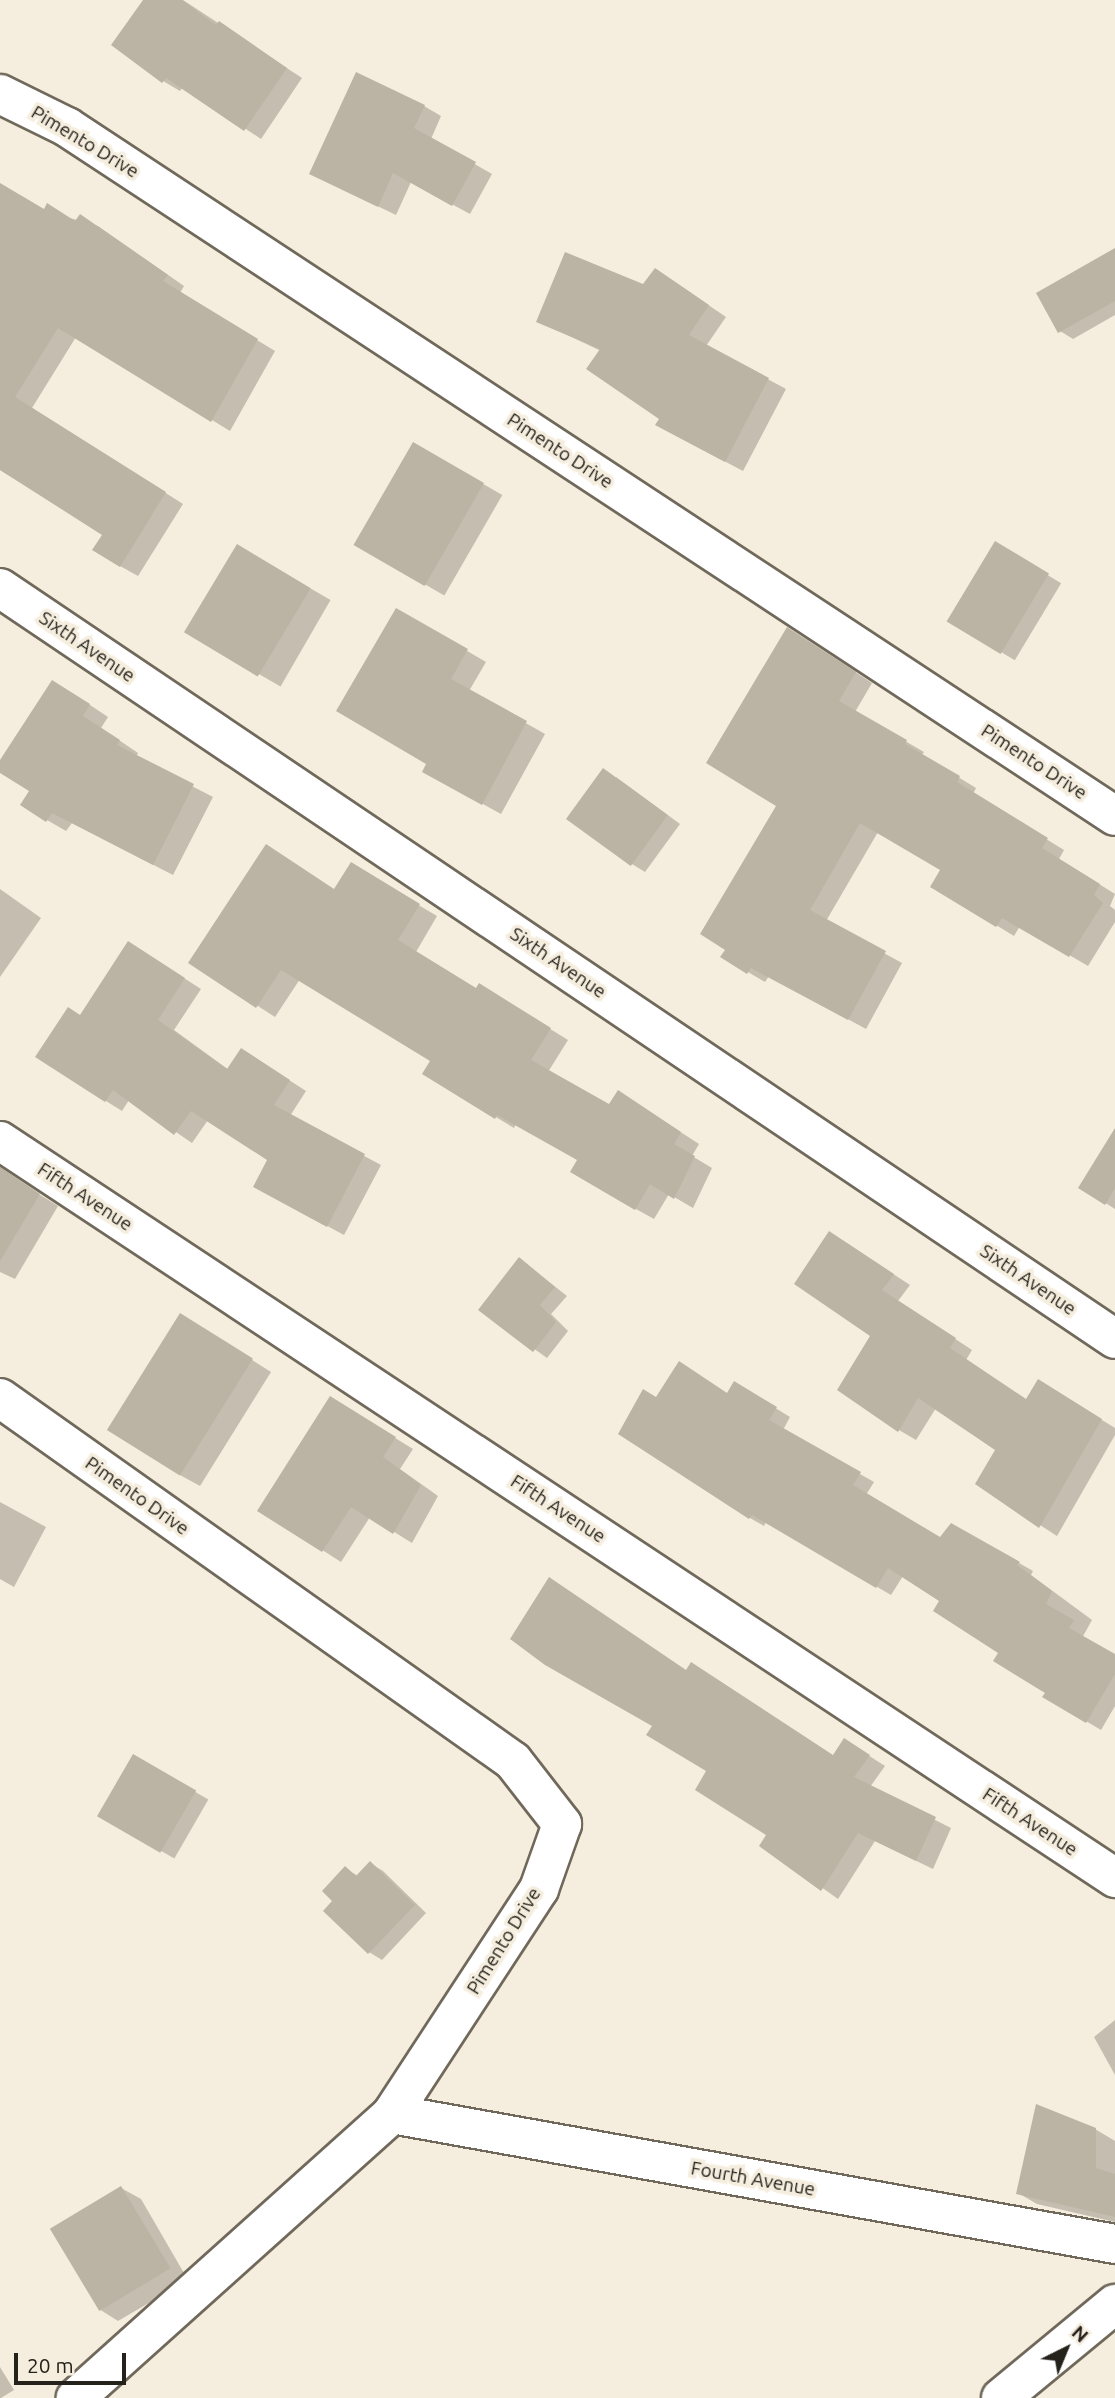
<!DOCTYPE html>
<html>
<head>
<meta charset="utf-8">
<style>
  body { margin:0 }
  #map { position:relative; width:1115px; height:2398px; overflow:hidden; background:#f5eddd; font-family:Ubuntu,sans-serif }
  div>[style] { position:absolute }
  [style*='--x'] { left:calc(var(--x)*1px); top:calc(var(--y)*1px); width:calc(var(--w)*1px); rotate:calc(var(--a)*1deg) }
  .shadow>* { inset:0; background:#0003; transform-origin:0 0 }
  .building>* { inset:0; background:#bbb4a4; transform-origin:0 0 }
  .roads { filter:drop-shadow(2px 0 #70695b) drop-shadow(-2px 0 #70695b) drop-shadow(0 2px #70695b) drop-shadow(0 -2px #70695b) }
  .minor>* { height:38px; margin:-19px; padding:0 19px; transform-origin:19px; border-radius:19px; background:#fff }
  span { translate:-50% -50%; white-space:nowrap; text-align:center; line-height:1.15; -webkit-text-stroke:7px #f5eddd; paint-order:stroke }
  .street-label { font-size:19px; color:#25221c }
  .north { position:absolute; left:1031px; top:2314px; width:70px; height:70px; -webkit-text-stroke:5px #f5eddd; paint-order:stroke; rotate:43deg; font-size:19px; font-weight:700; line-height:28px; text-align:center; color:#25221c }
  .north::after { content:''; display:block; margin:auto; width:24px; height:32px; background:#25221c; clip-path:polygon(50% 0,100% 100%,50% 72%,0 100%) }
  .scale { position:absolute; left:14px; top:2353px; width:112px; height:32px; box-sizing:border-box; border:4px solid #25221c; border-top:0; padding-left:9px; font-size:21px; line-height:24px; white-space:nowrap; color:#25221c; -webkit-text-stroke:5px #f5eddd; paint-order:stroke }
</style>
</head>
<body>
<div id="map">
  <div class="shadow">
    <i style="clip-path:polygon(146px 0,183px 0,302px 78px,261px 139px,183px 87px,180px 91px,163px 81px)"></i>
    <i style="clip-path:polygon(424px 106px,441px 116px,431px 139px,492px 174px,470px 214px,411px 182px,396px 215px,311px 174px)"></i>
    <i style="clip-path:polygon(0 185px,45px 211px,98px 226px,184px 286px,180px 293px,275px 351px,230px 431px,76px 337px,32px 408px,183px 504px,138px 576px,120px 566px,105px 534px,0 470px)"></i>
    <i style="clip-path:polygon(1115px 250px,1115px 315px,1073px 339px,1060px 331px)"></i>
    <i style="clip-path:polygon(673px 281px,726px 317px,706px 346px,786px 389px,743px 471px,675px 435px,601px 351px,538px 321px,644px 287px)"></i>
    <i style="left:414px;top:444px;width:102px;height:116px;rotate:30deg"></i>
    <i style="left:996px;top:544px;width:76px;height:90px;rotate:31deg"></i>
    <i style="left:237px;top:546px;width:108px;height:100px;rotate:30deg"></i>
    <i style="clip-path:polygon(397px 610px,486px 662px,469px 691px,545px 734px,501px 814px,443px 782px,429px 763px)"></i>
    <i style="clip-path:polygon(805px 639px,872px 683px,855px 712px,924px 752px,922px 755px,976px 788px,973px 794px,1064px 850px,1059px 859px,1115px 894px,1110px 906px,1115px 910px,1115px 922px,1088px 966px,1020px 926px,1014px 936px,932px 886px,942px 869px,878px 832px,826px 921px,902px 963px,866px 1029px,769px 976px,765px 982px,748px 972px)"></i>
    <i style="clip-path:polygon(72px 693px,108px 717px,101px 728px,138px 753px,136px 757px,213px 797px,173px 875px,72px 823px,66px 831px,47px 820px,23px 805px,32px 791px,0 771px,0 764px)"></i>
    <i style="clip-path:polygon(616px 777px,680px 824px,645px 872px,632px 864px)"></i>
    <i style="clip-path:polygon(351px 865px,437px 916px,416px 952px,477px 990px,497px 996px,568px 1040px,548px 1072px,610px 1107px,636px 1103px,699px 1144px,692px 1156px,712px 1168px,693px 1208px,669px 1194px,654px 1219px,636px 1209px,579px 1160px,516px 1124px,514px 1128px,424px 1074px,432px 1061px,300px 979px,275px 1017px,191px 963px,336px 891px)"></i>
    <i style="clip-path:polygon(0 889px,41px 918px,0 977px)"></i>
    <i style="clip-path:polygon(145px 953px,201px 989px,174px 1030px,229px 1070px,258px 1060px,306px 1091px,290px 1116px,381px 1165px,344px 1235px,272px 1196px,270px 1159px,208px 1120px,192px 1143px,129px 1100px,122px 1111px,106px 1101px,81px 1017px)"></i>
    <i style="clip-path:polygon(1115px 1148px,1115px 1209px,1080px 1187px)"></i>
    <i style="clip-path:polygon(0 1170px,58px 1206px,15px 1279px,0 1272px)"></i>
    <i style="clip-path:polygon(846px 1243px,910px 1285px,898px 1301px,972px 1350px,966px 1360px,1027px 1400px,1055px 1391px,1115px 1428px,1115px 1435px,1057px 1536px,977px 1484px,998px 1449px,936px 1408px,916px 1440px,899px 1430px)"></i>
    <i style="clip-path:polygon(520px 1259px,567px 1296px,551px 1314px,568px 1331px,547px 1358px,480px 1310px)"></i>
    <i style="clip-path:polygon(199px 1326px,271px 1372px,200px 1486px,180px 1475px)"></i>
    <i style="clip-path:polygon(748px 1391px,790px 1417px,783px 1430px,874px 1482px,866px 1495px,941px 1539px,952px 1525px,1033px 1571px,1031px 1575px,1092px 1620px,1082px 1638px,1115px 1656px,1115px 1706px,1101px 1730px,1044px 1696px,1047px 1692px,941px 1601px,903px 1576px,891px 1595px,766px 1522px,764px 1526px,750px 1518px,620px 1434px,657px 1399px)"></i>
    <i style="clip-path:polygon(348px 1409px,413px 1449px,400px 1469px,438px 1496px,412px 1543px,370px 1517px,341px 1562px,260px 1510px)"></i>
    <i style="clip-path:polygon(0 1502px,46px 1527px,14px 1587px,0 1579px)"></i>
    <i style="clip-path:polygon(687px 1671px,834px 1756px,860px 1750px,885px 1766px,870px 1787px,951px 1828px,933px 1869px,875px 1841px,838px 1899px,762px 1845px,768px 1835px,708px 1771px)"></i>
    <i style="left:133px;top:1756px;width:87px;height:68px;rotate:30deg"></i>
    <i style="clip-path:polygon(370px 1863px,383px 1871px,426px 1913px,382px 1960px,369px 1952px,334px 1901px,346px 1869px,358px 1876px)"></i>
    <i style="clip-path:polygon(1115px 2020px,1115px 2075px,1094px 2037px)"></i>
    <i style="clip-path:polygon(1095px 2129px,1115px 2141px,1115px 2222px,1037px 2204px,1018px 2193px)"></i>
    <i style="clip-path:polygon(121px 2188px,141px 2199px,188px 2280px,118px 2321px,99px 2309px)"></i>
    <i style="clip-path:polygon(0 2367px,14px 2390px,1px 2398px,0 2398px)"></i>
  </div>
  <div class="building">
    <i style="clip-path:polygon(143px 0,182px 0,216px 25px,219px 21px,287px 68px,244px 131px,166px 78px,162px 83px,111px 45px)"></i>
    <i style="clip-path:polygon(356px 72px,425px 105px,414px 128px,476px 162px,452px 206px,393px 173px,378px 207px,309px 174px)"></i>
    <i style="clip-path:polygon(0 183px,44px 209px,47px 203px,75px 221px,80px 214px,168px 275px,163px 281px,258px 339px,211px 422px,58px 328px,15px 397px,166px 492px,120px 567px,92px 550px,102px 535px,0 470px)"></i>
    <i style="clip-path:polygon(1115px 248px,1115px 301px,1058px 333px,1036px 293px)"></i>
    <i style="clip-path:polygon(565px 252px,643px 284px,655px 268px,709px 305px,689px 335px,769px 378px,725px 462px,655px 425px,659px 419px,586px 369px,600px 349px,536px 322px)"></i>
    <i style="left:413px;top:442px;width:82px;height:119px;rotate:30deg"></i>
    <i style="left:995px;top:541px;width:63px;height:94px;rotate:31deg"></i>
    <i style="left:237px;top:544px;width:86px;height:103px;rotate:31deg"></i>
    <i style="clip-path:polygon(396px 608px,468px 649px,451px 679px,527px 721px,482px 805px,422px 772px,426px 764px,336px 711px)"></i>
    <i style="clip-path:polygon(787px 627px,856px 672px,839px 701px,907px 740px,905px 744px,960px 776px,957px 782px,1048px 838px,1042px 848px,1100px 884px,1094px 895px,1103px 903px,1069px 957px,1002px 918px,996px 927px,930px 887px,940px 870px,860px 823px,810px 910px,886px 951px,848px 1020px,751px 968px,747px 974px,720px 957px,725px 950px,700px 934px,776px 806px,706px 763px)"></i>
    <i style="clip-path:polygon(52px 680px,90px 704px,83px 716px,120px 740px,117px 745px,194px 784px,153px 865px,52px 813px,46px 822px,20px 805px,29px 791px,0 773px,0 760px)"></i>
    <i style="left:603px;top:768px;width:80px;height:63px;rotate:36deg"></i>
    <i style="clip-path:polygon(266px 844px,334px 889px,351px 862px,420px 904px,398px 940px,476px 988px,479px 983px,551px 1028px,531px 1060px,609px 1104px,618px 1090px,681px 1132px,674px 1144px,695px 1156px,674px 1199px,650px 1184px,635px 1210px,570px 1172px,577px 1160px,497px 1115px,495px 1119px,422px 1074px,430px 1061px,281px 970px,256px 1008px,188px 963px)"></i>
    <i style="clip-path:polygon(128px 941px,185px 978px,158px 1020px,227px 1069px,241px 1048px,290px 1080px,274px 1105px,365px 1154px,327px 1227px,253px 1187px,267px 1160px,191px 1111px,174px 1135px,113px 1090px,105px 1102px,35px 1057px,68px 1007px,80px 1015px)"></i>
    <i style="clip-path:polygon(1115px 1128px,1115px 1188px,1105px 1205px,1078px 1188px)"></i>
    <i style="clip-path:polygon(0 1167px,40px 1194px,0 1261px)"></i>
    <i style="clip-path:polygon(829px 1231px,894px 1274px,882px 1290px,956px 1338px,950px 1348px,1026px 1399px,1038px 1379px,1102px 1419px,1039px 1528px,975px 1484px,995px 1450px,918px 1398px,898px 1432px,837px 1390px,870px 1336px,794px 1284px)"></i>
    <i style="clip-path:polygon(519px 1257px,555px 1287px,540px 1305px,556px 1322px,533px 1352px,478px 1310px)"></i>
    <i style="left:180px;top:1313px;width:86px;height:138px;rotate:32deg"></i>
    <i style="clip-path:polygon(679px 1361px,727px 1393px,734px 1381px,777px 1407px,769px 1420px,861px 1472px,853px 1485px,940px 1537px,951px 1523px,1020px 1562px,1017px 1565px,1052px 1591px,1046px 1604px,1074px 1620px,1069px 1628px,1115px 1654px,1115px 1674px,1086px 1723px,1042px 1697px,1045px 1693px,993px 1661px,998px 1653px,933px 1611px,939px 1601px,888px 1568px,876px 1588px,752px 1515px,749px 1519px,618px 1434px,643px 1389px,656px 1397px)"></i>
    <i style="clip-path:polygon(330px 1396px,396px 1437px,383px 1457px,421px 1485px,393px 1534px,351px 1507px,322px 1552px,257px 1511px)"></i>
    <i style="clip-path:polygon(549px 1577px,686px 1670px,691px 1662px,833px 1755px,844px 1738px,870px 1755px,854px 1777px,936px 1817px,916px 1861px,858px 1833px,821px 1891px,759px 1846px,766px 1835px,695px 1790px,706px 1771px,646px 1735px,652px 1726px,545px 1665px,510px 1639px)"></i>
    <i style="left:133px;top:1754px;width:73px;height:72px;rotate:30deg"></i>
    <i style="clip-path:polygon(370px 1861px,415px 1905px,368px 1954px,323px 1911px,332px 1901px,322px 1891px,345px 1866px,356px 1876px)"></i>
    <i style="clip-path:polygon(1036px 2104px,1096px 2128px,1096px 2168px,1115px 2174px,1115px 2217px,1016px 2194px)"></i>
    <i style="left:121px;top:2186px;width:96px;height:83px;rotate:59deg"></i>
  </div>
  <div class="roads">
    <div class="minor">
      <i style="--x:0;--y:94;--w:75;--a:26.2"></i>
      <i style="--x:67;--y:127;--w:1254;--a:33.32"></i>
      <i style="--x:0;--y:588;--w:1344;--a:33.96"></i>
      <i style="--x:0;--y:1141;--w:1337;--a:33.46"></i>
      <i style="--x:0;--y:1398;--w:628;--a:35.28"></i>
      <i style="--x:513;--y:1761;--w:80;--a:52.1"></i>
      <i style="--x:562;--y:1824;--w:69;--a:109.5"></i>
      <i style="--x:539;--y:1889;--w:269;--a:123.2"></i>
      <i style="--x:392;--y:2114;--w:425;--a:138.1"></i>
      <i style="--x:392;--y:2114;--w:735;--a:10.19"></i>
      <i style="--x:1001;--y:2398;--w:148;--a:-39.5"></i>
    </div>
  </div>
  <div class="street-label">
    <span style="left:85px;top:142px;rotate:31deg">Pimento Drive</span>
    <span style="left:560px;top:451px;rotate:33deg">Pimento Drive</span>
    <span style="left:87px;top:647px;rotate:34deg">Sixth Avenue</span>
    <span style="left:1034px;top:762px;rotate:33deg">Pimento Drive</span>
    <span style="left:558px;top:963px;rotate:34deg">Sixth Avenue</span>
    <span style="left:85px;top:1197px;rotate:33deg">Fifth Avenue</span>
    <span style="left:1028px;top:1280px;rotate:34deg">Sixth Avenue</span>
    <span style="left:137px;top:1496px;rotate:35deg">Pimento Drive</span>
    <span style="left:558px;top:1509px;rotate:33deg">Fifth Avenue</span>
    <span style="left:1030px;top:1822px;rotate:33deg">Fifth Avenue</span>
    <span style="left:504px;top:1941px;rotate:-58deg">Pimento Drive</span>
    <span style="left:753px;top:2179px;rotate:10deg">Fourth Avenue</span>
  </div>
  <div class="north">N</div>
  <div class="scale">20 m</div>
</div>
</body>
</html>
